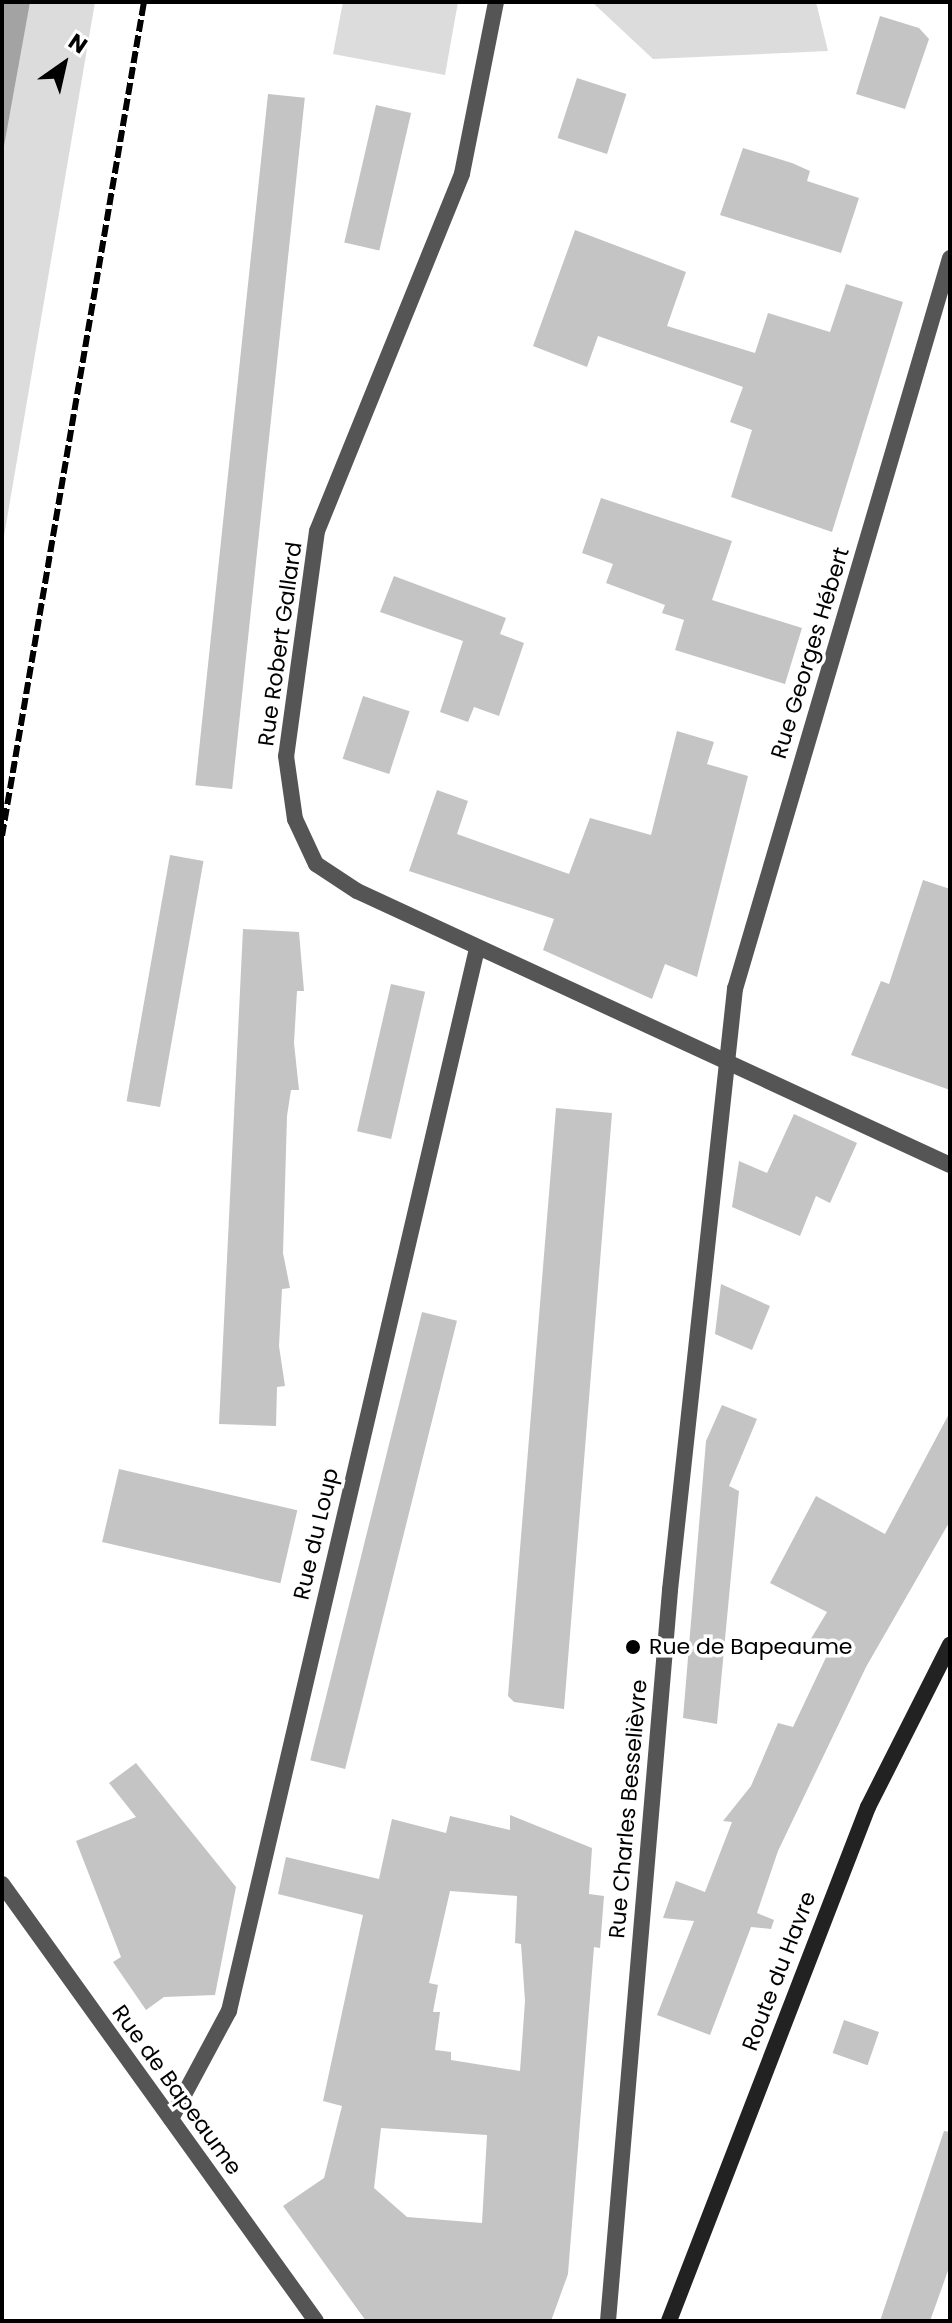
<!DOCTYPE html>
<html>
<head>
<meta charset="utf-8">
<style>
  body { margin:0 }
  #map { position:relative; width:952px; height:2323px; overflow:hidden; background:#fff; font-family:Poppins,sans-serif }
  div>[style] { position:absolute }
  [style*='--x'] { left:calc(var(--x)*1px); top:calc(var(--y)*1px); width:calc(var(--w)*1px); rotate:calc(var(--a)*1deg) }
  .green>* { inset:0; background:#dcdcdc }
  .water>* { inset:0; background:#a3a3a3 }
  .building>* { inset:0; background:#c4c4c4; transform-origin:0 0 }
  .minor>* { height:16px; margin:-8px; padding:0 8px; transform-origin:8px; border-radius:8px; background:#555 }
  .tertiary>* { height:16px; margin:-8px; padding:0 8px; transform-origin:8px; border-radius:8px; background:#555 }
  .secondary>* { height:16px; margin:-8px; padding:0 8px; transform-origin:8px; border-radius:8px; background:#222 }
  .rail>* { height:6px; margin-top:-3px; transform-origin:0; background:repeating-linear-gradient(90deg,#000 0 12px,transparent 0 16px) }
  .dots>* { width:22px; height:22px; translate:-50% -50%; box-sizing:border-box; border:4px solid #fff; border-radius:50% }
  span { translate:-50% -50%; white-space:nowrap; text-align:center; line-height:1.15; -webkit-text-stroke:7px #fff; paint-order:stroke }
  .street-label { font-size:22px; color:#000 }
  .poi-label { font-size:22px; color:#000 }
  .left { translate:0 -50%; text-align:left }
  .frame { position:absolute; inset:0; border:4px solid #000; pointer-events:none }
  .north { position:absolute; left:24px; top:24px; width:80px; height:80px; -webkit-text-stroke:6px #fff; paint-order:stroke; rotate:34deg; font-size:22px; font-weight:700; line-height:32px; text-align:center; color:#000 }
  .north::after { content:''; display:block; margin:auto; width:28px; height:36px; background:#000; clip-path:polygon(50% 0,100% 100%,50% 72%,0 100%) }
</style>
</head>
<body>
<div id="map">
  <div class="green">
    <i style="clip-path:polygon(2px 2px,95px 2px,2px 548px)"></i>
    <i style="clip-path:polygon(343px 2px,458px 2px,445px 75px,333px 54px)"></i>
    <i style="clip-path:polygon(592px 2px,816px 2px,828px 51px,653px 59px)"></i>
  </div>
  <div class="water">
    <i style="clip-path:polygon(2px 2px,30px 2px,2px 157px)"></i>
  </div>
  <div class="building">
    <i style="clip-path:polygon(880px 16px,919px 28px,929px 39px,905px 109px,856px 94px)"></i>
    <i style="left:577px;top:78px;width:52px;height:63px;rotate:18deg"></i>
    <i style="left:268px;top:94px;width:37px;height:695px;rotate:6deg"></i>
    <i style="left:376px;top:105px;width:36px;height:141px;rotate:13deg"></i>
    <i style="clip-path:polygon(743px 148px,792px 163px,810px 171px,807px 181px,859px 198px,841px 253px,720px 215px)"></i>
    <i style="clip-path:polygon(575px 230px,686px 272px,667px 326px,755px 353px,768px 313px,830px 332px,846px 284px,903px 302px,832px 532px,731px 497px,752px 430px,730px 422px,743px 387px,598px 336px,587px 367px,533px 346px)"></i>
    <i style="clip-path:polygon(601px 498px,732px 541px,712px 600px,802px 628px,785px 684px,675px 650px,684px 620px,662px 613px,665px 605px,606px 583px,613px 564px,582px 553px)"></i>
    <i style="clip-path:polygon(394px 576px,506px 618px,500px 634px,524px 643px,499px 716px,474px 707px,468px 722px,440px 712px,463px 641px,380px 612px)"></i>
    <i style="left:363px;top:696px;width:49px;height:66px;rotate:18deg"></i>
    <i style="clip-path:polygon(677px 731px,714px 742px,707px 764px,748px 776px,697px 977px,665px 964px,652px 999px,543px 950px,554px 919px,409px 871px,437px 790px,468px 801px,457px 834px,569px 874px,590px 818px,651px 835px)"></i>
    <i style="left:170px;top:855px;width:34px;height:250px;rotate:10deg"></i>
    <i style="clip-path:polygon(923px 880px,950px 889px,950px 1090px,851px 1055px,881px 981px,889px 984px)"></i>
    <i style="clip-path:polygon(243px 929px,299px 932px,304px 991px,297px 991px,294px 1043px,299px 1090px,291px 1090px,287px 1116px,283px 1253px,290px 1288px,282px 1289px,279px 1346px,285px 1386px,277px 1387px,276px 1426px,219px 1424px)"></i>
    <i style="left:391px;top:984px;width:35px;height:151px;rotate:13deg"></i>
    <i style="clip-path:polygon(556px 1108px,612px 1113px,564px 1709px,514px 1702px,508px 1696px)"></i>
    <i style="clip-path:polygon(794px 1114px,857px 1143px,830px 1203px,816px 1196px,800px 1236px,732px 1207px,739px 1161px,767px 1173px)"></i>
    <i style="clip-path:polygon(721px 1284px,770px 1306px,752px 1350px,715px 1334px)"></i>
    <i style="left:422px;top:1312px;width:36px;height:462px;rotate:14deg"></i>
    <i style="clip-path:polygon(722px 1405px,757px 1419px,729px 1486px,739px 1491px,717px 1724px,683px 1718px,706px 1441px)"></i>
    <i style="clip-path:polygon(950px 1412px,950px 1521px,866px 1667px,778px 1851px,757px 1913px,774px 1920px,771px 1929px,751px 1927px,710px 2035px,657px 2015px,694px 1921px,663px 1918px,676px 1881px,705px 1892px,732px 1822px,723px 1821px,751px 1786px,778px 1723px,793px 1727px,829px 1651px,809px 1642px,827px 1612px,770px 1583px,816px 1496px,885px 1534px)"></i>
    <i style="left:119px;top:1469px;width:183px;height:75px;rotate:13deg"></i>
    <i style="clip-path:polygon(136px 1763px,236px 1887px,215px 1995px,164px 1997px,146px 2010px,113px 1962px,121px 1957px,76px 1841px,136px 1817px,109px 1783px)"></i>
    <i style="clip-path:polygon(evenodd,510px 1815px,592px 1848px,589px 1894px,604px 1896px,600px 1948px,594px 1947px,568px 2274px,551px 2321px,366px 2321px,283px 2206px,324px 2178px,342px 2106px,323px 2101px,363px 1915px,278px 1894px,286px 1857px,379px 1879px,392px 1819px,446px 1833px,450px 1816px,510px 1830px,510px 1815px,450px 1891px,517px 1896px,515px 1943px,521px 1944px,525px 2001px,520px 2071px,451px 2060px,451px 2052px,435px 2050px,440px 2012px,433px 2012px,438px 1985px,429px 1983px,450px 1891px,510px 1815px,381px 2128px,487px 2135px,482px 2223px,407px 2217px,374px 2188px,381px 2128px)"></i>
    <i style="left:844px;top:2020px;width:37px;height:35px;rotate:19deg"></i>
    <i style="clip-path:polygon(944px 2131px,950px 2132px,950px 2265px,930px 2321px,880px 2321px)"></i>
  </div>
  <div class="minor">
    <i style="--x:496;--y:2;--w:175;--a:101.2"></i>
    <i style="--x:462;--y:174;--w:385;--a:112.1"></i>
    <i style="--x:317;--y:531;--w:227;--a:97.8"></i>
    <i style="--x:286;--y:756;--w:64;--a:81.9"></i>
    <i style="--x:295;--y:819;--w:50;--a:65"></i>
    <i style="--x:316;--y:864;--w:49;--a:33.4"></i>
    <i style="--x:357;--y:891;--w:653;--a:24.8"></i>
    <i style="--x:171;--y:2119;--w:123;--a:-61.8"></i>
    <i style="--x:229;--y:2011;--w:1091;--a:-76.86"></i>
  </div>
  <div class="tertiary">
    <i style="--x:2;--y:1884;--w:538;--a:54.3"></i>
    <i style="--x:608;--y:2321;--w:734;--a:-85.15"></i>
    <i style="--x:670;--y:1590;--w:605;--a:-83.83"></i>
    <i style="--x:735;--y:989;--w:762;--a:-73.61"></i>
  </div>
  <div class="secondary">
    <i style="--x:669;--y:2321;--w:551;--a:-68.84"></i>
    <i style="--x:868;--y:1807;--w:182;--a:-63.2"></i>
  </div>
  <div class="rail">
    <i style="--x:2;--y:836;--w:846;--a:-80.34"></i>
  </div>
  <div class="dots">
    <i style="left:633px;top:1647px;background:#000"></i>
  </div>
  <div class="street-label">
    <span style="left:280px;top:644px;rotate:-82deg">Rue Robert Gallard</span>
    <span style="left:810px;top:653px;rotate:-73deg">Rue Georges Hébert</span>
    <span style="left:316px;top:1534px;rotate:-77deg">Rue du Loup</span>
    <span style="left:628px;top:1809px;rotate:-85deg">Rue Charles Besselièvre</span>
    <span style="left:779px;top:1971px;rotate:-69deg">Route du Havre</span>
    <span style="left:177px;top:2090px;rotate:54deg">Rue de Bapeaume</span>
  </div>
  <div class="poi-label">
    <span class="left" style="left:649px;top:1647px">Rue de Bapeaume</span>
  </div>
  <div class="frame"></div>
  <div class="north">N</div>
</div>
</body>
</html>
